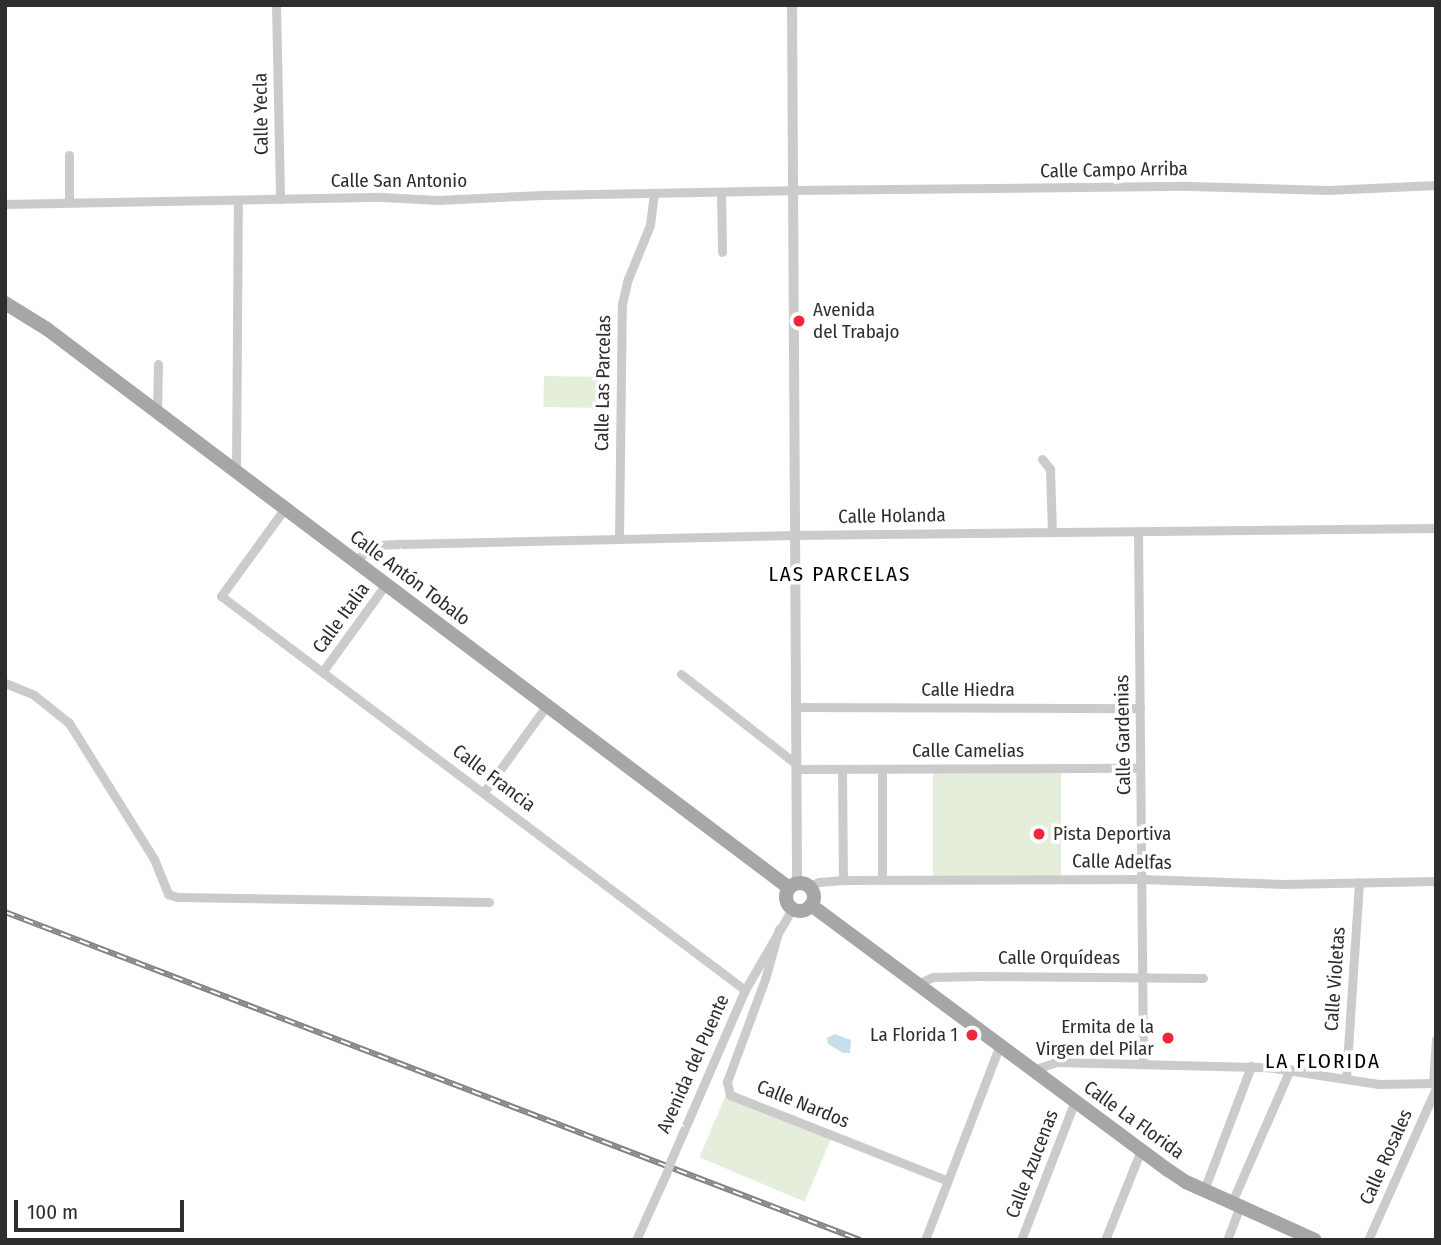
<!DOCTYPE html>
<html>
<head>
<meta charset="utf-8">
<style>
  body { margin:0 }
  #map { position:relative; width:1441px; height:1245px; overflow:hidden; background:#fff; font-family:"Fira Sans Condensed",sans-serif }
  div>[style] { position:absolute }
  [style*='--x'] { left:calc(var(--x)*1px); top:calc(var(--y)*1px); width:calc(var(--w)*1px); rotate:calc(var(--a)*1deg) }
  .green>* { inset:0; background:#e5eddb; transform-origin:0 0 }
  .water>* { inset:0; background:#c7dfed }
  .minor>* { height:9px; margin:-4.5px; padding:0 4.5px; transform-origin:4.5px; border-radius:4.5px; background:#cbcbcb }
  .tertiary>* { height:10px; margin:-5px; padding:0 5px; transform-origin:5px; border-radius:5px; background:#cbcbcb }
  .primary>* { height:14px; margin:-7px; padding:0 7px; transform-origin:7px; border-radius:7px; background:#a6a6a6 }
  .primary>.ring { margin:-7px; padding:0; box-sizing:content-box; background:none; border:14px solid #a6a6a6; border-radius:50% }
  .rail>* { height:6px; margin-top:-3px; transform-origin:0; background:repeating-linear-gradient(90deg,#fff 0 10px,#838383 0 20px); box-sizing:border-box; border-block:2px solid #838383 }
  .minor-bridge>* { height:9px; margin:-4.5px; padding:0 4.5px; transform-origin:4.5px; border-radius:4.5px; background:#cbcbcb }
  .dots>* { width:19px; height:19px; translate:-50% -50%; box-sizing:border-box; border:4px solid #fff; border-radius:50% }
  span { translate:-50% -50%; white-space:nowrap; text-align:center; line-height:1.15; -webkit-text-stroke:7px #fff; paint-order:stroke }
  .street-label { font-size:19px; color:#2e2e2e }
  .poi-label { font-size:19px; color:#2e2e2e }
  .left { translate:0 -50%; text-align:left }
  .right { translate:-100% -50%; text-align:right }
  .neighbourhood-label { font-size:21px; color:#000; letter-spacing:2px }
  .frame { position:absolute; inset:0; border:7px solid #2e2e2e; pointer-events:none }
  .scale { position:absolute; left:14px; top:1200px; width:170px; height:32px; box-sizing:border-box; border:4px solid #2e2e2e; border-top:0; padding-left:9px; font-size:21px; line-height:24px; white-space:nowrap; color:#2e2e2e; -webkit-text-stroke:5px #fff; paint-order:stroke }
</style>
</head>
<body>
<div id="map">
  <div class="green">
    <i style="left:544px;top:376px;width:62px;height:31px;rotate:1deg"></i>
    <i style="left:1061px;top:768px;width:111px;height:128px;rotate:90deg"></i>
    <i style="left:728px;top:1090px;width:114px;height:73px;rotate:23deg"></i>
  </div>
  <div class="water">
    <i style="clip-path:polygon(835px 1034px,851px 1040px,850px 1053px,843px 1053px,828px 1044px,827px 1038px)"></i>
  </div>
  <div class="minor">
    <i style="--x:276;--y:5;--w:194;--a:88.8"></i>
    <i style="--x:721;--y:192;--w:60;--a:89"></i>
    <i style="--x:69;--y:202;--w:47;--a:-90"></i>
    <i style="--x:5;--y:204;--w:377;--a:-1.1"></i>
    <i style="--x:382;--y:197;--w:56;--a:3.1"></i>
    <i style="--x:438;--y:200;--w:104;--a:-2.8"></i>
    <i style="--x:542;--y:195;--w:250;--a:-1.1"></i>
    <i style="--x:792;--y:190;--w:397;--a:-0.6"></i>
    <i style="--x:1189;--y:186;--w:139;--a:1.6"></i>
    <i style="--x:1328;--y:190;--w:108;--a:-2.7"></i>
    <i style="--x:157;--y:412;--w:48;--a:-88.8"></i>
    <i style="--x:1042;--y:459;--w:13;--a:51"></i>
    <i style="--x:1050;--y:469;--w:63;--a:88.2"></i>
    <i style="--x:236;--y:472;--w:272;--a:-89.6"></i>
    <i style="--x:285;--y:508;--w:109;--a:126"></i>
    <i style="--x:221;--y:596;--w:656;--a:36.94"></i>
    <i style="--x:1138;--y:531;--w:533;--a:89.46"></i>
    <i style="--x:619;--y:538;--w:234;--a:-89.3"></i>
    <i style="--x:622;--y:304;--w:26;--a:-77"></i>
    <i style="--x:628;--y:279;--w:58;--a:-67.8"></i>
    <i style="--x:650;--y:225;--w:32;--a:-83"></i>
    <i style="--x:354;--y:560;--w:29;--a:-31"></i>
    <i style="--x:379;--y:545;--w:22;--a:-3"></i>
    <i style="--x:401;--y:544;--w:393;--a:-1.3"></i>
    <i style="--x:794;--y:535;--w:642;--a:-0.62"></i>
    <i style="--x:323;--y:671;--w:107;--a:-54.1"></i>
    <i style="--x:681;--y:674;--w:146;--a:38"></i>
    <i style="--x:5;--y:683;--w:31;--a:22"></i>
    <i style="--x:34;--y:695;--w:45;--a:38.7"></i>
    <i style="--x:69;--y:723;--w:160;--a:58"></i>
    <i style="--x:154;--y:859;--w:38;--a:68"></i>
    <i style="--x:168;--y:894;--w:9;--a:18"></i>
    <i style="--x:177;--y:897;--w:312;--a:0.9"></i>
    <i style="--x:796;--y:707;--w:344;--a:0.2"></i>
    <i style="--x:796;--y:769;--w:344;--a:-0.2"></i>
    <i style="--x:882;--y:769;--w:111;--a:90"></i>
    <i style="--x:842;--y:770;--w:110;--a:89.5"></i>
    <i style="--x:484;--y:792;--w:107;--a:-54.1"></i>
    <i style="--x:808;--y:886;--w:12;--a:-20"></i>
    <i style="--x:819;--y:882;--w:24;--a:-5"></i>
    <i style="--x:843;--y:880;--w:298;--a:-0.2"></i>
    <i style="--x:1141;--y:879;--w:142;--a:2"></i>
    <i style="--x:1283;--y:884;--w:153;--a:-1.1"></i>
    <i style="--x:779;--y:929;--w:52;--a:105.6"></i>
    <i style="--x:765;--y:979;--w:110;--a:110.3"></i>
    <i style="--x:727;--y:1082;--w:13;--a:77"></i>
    <i style="--x:730;--y:1095;--w:234;--a:21.5"></i>
    <i style="--x:917;--y:984;--w:17;--a:-24"></i>
    <i style="--x:933;--y:977;--w:44;--a:-1.3"></i>
    <i style="--x:977;--y:976;--w:226;--a:0.5"></i>
    <i style="--x:1033;--y:1070;--w:24;--a:-19"></i>
    <i style="--x:1056;--y:1062;--w:210;--a:1.4"></i>
    <i style="--x:1266;--y:1067;--w:114;--a:8.6"></i>
    <i style="--x:1379;--y:1084;--w:57;--a:-1"></i>
    <i style="--x:1346;--y:1078;--w:196;--a:-86.2"></i>
    <i style="--x:1433;--y:1083;--w:44;--a:-86.1"></i>
    <i style="--x:671;--y:1160;--w:185;--a:-66.5"></i>
    <i style="--x:745;--y:990;--w:94;--a:-59.9"></i>
    <i style="--x:1204;--y:1190;--w:133;--a:-69.2"></i>
    <i style="--x:1232;--y:1202;--w:145;--a:-66.4"></i>
    <i style="--x:636;--y:1240;--w:72;--a:-65.6"></i>
    <i style="--x:925;--y:1240;--w:209;--a:-69"></i>
    <i style="--x:1021;--y:1240;--w:149;--a:-68.8"></i>
    <i style="--x:1105;--y:1240;--w:97;--a:-68.2"></i>
    <i style="--x:1227;--y:1240;--w:36;--a:-69"></i>
    <i style="--x:1368;--y:1240;--w:167;--a:-65.9"></i>
  </div>
  <div class="tertiary">
    <i style="--x:792;--y:5;--w:879;--a:89.67"></i>
  </div>
  <div class="primary">
    <i style="--x:5;--y:303;--w:49;--a:31.8"></i>
    <i style="--x:47;--y:329;--w:929;--a:36.99"></i>
    <i class="ring" style="left:786px;top:883px;width:14px;height:14px"></i>
    <i style="--x:811;--y:905;--w:445;--a:36.6"></i>
    <i style="--x:1168;--y:1170;--w:22;--a:34"></i>
    <i style="--x:1186;--y:1182;--w:141;--a:24.2"></i>
  </div>
  <div class="rail">
    <i style="--x:5;--y:912;--w:916;--a:20.99"></i>
  </div>
  <div class="minor-bridge">
    <i style="--x:666;--y:1174;--w:15;--a:-70"></i>
  </div>
  <div class="dots">
    <i style="left:799px;top:321px;background:#ee283a"></i>
    <i style="left:1039px;top:834px;background:#ee283a"></i>
    <i style="left:972px;top:1035px;background:#ee283a"></i>
    <i style="left:1168px;top:1038px;background:#ee283a"></i>
  </div>
  <div class="street-label">
    <span style="left:261px;top:114px;rotate:-91deg">Calle Yecla</span>
    <span style="left:1114px;top:170px;rotate:-1deg">Calle Campo Arriba</span>
    <span style="left:399px;top:181px">Calle San Antonio</span>
    <span style="left:603px;top:383px;rotate:-89deg">Calle Las Parcelas</span>
    <span style="left:892px;top:516px;rotate:-1deg">Calle Holanda</span>
    <span style="left:410px;top:578px;rotate:37deg">Calle Antón Tobalo</span>
    <span style="left:341px;top:618px;rotate:-54deg">Calle Italia</span>
    <span style="left:968px;top:690px">Calle Hiedra</span>
    <span style="left:1123px;top:735px;rotate:-91deg">Calle Gardenias</span>
    <span style="left:968px;top:751px">Calle Camelias</span>
    <span style="left:494px;top:778px;rotate:37deg">Calle Francia</span>
    <span style="left:1122px;top:862px;rotate:1deg">Calle Adelfas</span>
    <span style="left:1059px;top:958px">Calle Orquídeas</span>
    <span style="left:1335px;top:979px;rotate:-86deg">Calle Violetas</span>
    <span style="left:693px;top:1064px;rotate:-66deg">Avenida del Puente</span>
    <span style="left:803px;top:1104px;rotate:22deg">Calle Nardos</span>
    <span style="left:1134px;top:1120px;rotate:36deg">Calle La Florida</span>
    <span style="left:1386px;top:1157px;rotate:-66deg">Calle Rosales</span>
    <span style="left:1032px;top:1164px;rotate:-69deg">Calle Azucenas</span>
  </div>
  <div class="poi-label">
    <span class="left" style="left:813px;top:321px">Avenida<br>del Trabajo</span>
    <span class="left" style="left:1053px;top:834px">Pista Deportiva</span>
    <span class="right" style="left:1154px;top:1038px">Ermita de la<br>Virgen del Pilar</span>
    <span class="right" style="left:958px;top:1035px">La Florida 1</span>
  </div>
  <div class="neighbourhood-label">
    <span style="left:840px;top:574px">LAS PARCELAS</span>
    <span style="left:1323px;top:1061px">LA FLORIDA</span>
  </div>
  <div class="frame"></div>
  <div class="scale">100 m</div>
</div>
</body>
</html>
